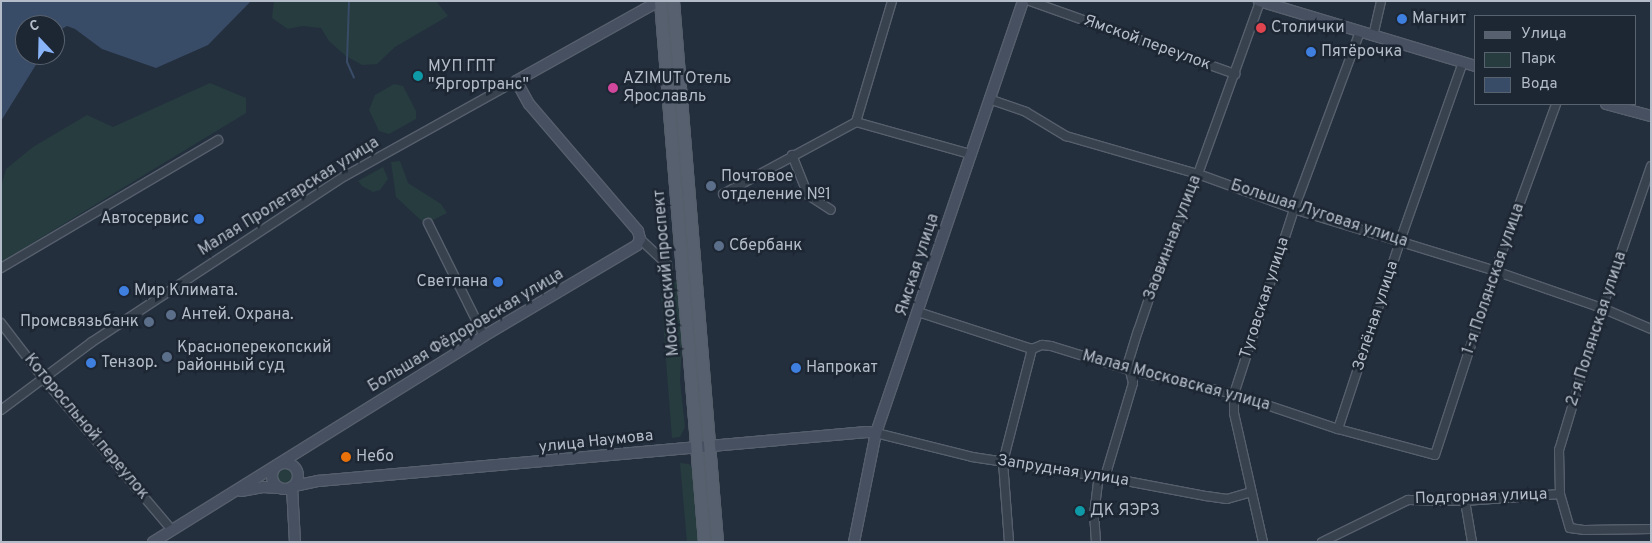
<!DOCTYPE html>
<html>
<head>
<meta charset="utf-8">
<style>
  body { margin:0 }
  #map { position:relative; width:1652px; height:543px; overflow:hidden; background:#242f3e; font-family:Overpass,sans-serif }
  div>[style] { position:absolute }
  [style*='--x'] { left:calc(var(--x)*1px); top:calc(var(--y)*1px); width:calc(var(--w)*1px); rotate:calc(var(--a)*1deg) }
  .green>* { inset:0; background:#263c3f }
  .round { border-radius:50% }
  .water>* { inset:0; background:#394c67 }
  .stream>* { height:2px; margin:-1px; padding:0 1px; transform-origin:1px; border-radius:1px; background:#394c67 }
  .roads { filter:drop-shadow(1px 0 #565f6c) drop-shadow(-1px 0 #565f6c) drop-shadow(0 1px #565f6c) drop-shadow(0 -1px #565f6c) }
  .street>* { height:8px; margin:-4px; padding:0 4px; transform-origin:4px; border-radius:4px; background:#38414e }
  .secondary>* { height:10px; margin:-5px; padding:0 5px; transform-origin:5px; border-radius:5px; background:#465061 }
  .secondary>.ring { margin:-5px; padding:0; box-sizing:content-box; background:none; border:10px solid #465061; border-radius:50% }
  .primary>* { height:11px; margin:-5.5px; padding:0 5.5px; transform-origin:5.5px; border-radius:5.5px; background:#56606e }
  .dots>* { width:14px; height:14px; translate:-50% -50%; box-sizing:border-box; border:2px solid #1d2633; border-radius:50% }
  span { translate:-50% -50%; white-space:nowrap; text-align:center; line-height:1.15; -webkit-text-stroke:5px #1d2633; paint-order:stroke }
  .poi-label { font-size:16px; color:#b4bcc9 }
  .left { translate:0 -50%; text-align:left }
  .right { translate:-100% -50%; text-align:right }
  .street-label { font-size:16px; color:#b4bcc9 }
  .frame { position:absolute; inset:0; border:2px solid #b4bcc9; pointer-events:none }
  .legend { position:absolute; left:1474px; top:15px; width:162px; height:90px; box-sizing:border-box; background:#1d2633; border:1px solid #59626f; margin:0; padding:6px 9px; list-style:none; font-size:15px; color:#b4bcc9 }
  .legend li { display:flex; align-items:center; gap:10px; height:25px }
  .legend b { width:25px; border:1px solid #59626f }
  .north { position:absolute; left:15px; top:15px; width:50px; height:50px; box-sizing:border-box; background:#1d2633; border:1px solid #59626f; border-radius:50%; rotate:339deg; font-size:14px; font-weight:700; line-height:20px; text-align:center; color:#b4bcc9 }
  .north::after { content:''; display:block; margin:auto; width:18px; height:22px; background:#8ab4f8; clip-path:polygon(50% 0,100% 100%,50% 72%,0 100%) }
</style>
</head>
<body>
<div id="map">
  <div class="green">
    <i style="clip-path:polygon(274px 1px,436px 1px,448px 16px,395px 47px,377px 64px,362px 65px,346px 56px,329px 41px,321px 28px,302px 26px,288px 29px,272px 18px)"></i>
    <i style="clip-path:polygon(210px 83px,246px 98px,246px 113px,1px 262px,1px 187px,6px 169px,33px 147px,87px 115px,113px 127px)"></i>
    <i style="clip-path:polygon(394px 84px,403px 86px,416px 111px,416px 119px,389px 134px,379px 131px,369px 110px,375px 95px)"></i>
    <i style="clip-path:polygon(400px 161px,408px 183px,441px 204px,447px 213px,425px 224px,396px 197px,391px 162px)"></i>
    <i style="clip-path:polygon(383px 167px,388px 179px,380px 190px,373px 192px,362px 186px,358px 181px)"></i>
    <i style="clip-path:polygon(677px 280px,682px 344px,680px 381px,685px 427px,680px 437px,672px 438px,660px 282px)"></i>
    <i style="clip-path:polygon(680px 463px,689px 464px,695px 471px,699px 542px,687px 542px)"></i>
    <i class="round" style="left:276px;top:467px;width:18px;height:18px"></i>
  </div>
  <div class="water">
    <i style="clip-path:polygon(1px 1px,251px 1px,208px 45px,156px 68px,102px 49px,75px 29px,67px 26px,55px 33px,55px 25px,25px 25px,25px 55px,42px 55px,1px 121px)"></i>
  </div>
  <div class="stream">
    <i style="--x:349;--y:1;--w:61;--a:91.9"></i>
    <i style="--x:347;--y:62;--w:17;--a:66"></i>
  </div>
  <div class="roads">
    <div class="street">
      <i style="--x:1030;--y:1;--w:218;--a:19.6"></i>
      <i style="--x:1373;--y:36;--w:36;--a:-77"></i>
      <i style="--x:989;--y:99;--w:39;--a:19"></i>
      <i style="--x:1026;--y:112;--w:47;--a:31"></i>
      <i style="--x:1066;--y:136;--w:137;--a:16.1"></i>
      <i style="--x:1198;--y:174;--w:102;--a:20"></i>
      <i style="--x:1294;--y:209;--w:210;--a:17.1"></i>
      <i style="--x:1495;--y:271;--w:113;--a:19.1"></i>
      <i style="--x:1602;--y:308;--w:53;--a:23.2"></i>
      <i style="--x:856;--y:122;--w:126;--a:-73.4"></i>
      <i style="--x:792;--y:155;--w:43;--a:68.2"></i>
      <i style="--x:808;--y:195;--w:27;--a:33"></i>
      <i style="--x:1651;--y:166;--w:150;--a:109"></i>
      <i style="--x:1602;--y:308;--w:148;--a:106.8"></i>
      <i style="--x:1559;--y:450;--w:44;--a:88.7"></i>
      <i style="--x:1560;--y:494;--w:35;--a:74"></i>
      <i style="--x:1570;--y:528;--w:15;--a:8"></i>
      <i style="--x:1585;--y:530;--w:66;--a:-0.9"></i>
      <i style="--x:723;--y:194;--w:151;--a:-28.4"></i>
      <i style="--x:856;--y:122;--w:118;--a:15.7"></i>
      <i style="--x:428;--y:223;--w:126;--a:63.6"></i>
      <i style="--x:640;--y:239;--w:37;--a:43"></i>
      <i style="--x:667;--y:264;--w:10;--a:84"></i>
      <i style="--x:1;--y:268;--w:252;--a:-30.5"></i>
      <i style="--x:918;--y:312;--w:120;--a:18"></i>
      <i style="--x:1032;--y:349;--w:11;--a:-22"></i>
      <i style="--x:1042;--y:345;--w:9;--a:6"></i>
      <i style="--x:1051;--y:346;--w:82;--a:17.1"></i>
      <i style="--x:1129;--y:370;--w:108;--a:12.9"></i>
      <i style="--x:1234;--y:394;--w:110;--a:18.6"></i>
      <i style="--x:1338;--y:429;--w:100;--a:15"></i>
      <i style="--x:1435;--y:455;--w:194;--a:-71.9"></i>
      <i style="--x:1495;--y:271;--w:178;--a:-69.9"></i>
      <i style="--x:1;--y:323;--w:69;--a:52.6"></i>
      <i style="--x:43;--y:378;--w:199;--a:49.7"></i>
      <i style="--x:1;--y:410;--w:114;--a:-36.8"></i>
      <i style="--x:92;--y:342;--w:303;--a:-33.3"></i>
      <i style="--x:345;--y:176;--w:196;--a:-29.1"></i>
      <i style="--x:1338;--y:429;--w:198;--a:-71.7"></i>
      <i style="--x:1400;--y:241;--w:190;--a:-70.6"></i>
      <i style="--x:876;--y:433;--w:99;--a:14"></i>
      <i style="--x:972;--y:457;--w:134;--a:8.6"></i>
      <i style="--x:1105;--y:477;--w:103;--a:10.7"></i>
      <i style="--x:1206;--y:496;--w:21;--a:8"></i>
      <i style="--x:1227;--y:499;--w:25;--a:-16"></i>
      <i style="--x:1105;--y:477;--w:98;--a:-73.4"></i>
      <i style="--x:1133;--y:383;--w:21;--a:-104"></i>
      <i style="--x:1128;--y:363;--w:34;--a:-73"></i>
      <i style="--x:1138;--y:331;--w:56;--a:-71.2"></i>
      <i style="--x:1156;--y:278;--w:112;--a:-68"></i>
      <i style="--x:1198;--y:174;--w:183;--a:-70.2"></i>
      <i style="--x:1465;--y:501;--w:42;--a:80.3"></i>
      <i style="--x:1009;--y:542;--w:80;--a:-94.3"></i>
      <i style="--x:1003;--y:462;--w:117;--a:-75.6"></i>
      <i style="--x:1096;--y:542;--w:27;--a:-94"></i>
      <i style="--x:1094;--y:515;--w:39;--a:-83"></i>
      <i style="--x:1263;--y:542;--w:132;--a:-102.7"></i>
      <i style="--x:1234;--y:413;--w:19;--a:-90"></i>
      <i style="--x:1234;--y:394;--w:194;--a:-72"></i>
      <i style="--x:1294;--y:209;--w:189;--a:-69.6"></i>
      <i style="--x:1322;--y:542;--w:96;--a:-26"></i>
      <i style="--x:1408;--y:500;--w:57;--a:1"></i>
      <i style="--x:1465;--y:501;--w:95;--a:-4.2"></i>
    </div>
    <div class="secondary">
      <i style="--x:1259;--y:1;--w:227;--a:16.7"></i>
      <i style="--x:1606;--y:104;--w:47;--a:14.9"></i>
      <i class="ring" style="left:272px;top:463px;width:16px;height:16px"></i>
      <i style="--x:294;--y:486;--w:25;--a:-12"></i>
      <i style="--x:318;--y:481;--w:551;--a:-5.1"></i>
      <i style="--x:867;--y:432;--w:9;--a:6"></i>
      <i style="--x:292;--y:487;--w:55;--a:86.9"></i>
      <i style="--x:241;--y:491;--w:22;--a:-10"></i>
      <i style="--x:263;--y:487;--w:15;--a:4"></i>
      <i style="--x:153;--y:542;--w:390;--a:-31.9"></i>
      <i style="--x:484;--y:336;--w:178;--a:-30.7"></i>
      <i style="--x:637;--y:245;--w:7;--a:-63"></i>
      <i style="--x:640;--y:239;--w:8;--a:-104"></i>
      <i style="--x:638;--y:231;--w:167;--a:-130.6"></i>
      <i style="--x:529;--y:104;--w:26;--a:-119"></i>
      <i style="--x:516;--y:81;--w:164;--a:-29.2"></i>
      <i style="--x:854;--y:542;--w:111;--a:-78.6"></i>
      <i style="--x:876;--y:433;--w:456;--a:-71.2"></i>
    </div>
    <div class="primary">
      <i style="--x:660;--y:1;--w:543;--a:85.35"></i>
      <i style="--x:673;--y:1;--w:543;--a:85.35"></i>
    </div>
  </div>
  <div class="dots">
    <i style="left:1402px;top:19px;background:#3f7fe0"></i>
    <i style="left:1261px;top:28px;background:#e0444e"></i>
    <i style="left:1311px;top:52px;background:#3f7fe0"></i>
    <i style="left:418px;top:76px;background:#0f9aa8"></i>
    <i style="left:613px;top:88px;background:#d1479c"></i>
    <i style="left:711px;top:186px;background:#5c6f8a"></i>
    <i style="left:199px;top:219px;background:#3f7fe0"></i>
    <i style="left:719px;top:246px;background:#5c6f8a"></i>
    <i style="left:498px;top:282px;background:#3f7fe0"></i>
    <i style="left:124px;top:291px;background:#3f7fe0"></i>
    <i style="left:171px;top:315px;background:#5c6f8a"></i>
    <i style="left:149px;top:322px;background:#5c6f8a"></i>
    <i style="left:167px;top:357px;background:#5c6f8a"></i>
    <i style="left:91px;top:363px;background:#3f7fe0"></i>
    <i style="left:796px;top:368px;background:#3f7fe0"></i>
    <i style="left:346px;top:457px;background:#e8710a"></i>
    <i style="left:1080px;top:511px;background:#0f9aa8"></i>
  </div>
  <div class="poi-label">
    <span class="left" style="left:1412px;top:19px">Магнит</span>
    <span class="left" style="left:1271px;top:28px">Столички</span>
    <span class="left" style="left:1321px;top:52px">Пятёрочка</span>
    <span class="left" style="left:428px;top:76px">МУП ГПТ<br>"Яргортранс"</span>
    <span class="left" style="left:623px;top:88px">AZIMUT Отель<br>Ярославль</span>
    <span class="left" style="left:721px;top:186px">Почтовое<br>отделение №1</span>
    <span class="right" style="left:189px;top:219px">Автосервис</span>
    <span class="left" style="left:729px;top:246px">Сбербанк</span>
    <span class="right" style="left:488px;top:282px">Светлана</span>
    <span class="left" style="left:134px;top:291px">Мир Климата.</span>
    <span class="left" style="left:181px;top:315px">Антей. Охрана.</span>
    <span class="right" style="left:139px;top:322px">Промсвязьбанк</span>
    <span class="left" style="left:177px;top:357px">Красноперекопский<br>районный суд</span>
    <span class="left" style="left:101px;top:363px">Тензор.</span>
    <span class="left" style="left:806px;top:368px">Напрокат</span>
    <span class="left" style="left:356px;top:457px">Небо</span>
    <span class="left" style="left:1090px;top:511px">ДК ЯЭРЗ</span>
  </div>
  <div class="street-label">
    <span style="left:1147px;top:43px;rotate:20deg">Ямской переулок</span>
    <span style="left:289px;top:197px;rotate:-32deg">Малая Пролетарская улица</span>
    <span style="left:1319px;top:214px;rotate:18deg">Большая Луговая улица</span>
    <span style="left:1173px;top:238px;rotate:-69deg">Заовинная улица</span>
    <span style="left:918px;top:265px;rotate:-72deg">Ямская улица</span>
    <span style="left:667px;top:273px;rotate:-95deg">Московский проспект</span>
    <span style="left:1494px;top:279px;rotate:-71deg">1-я Полянская улица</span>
    <span style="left:1265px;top:298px;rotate:-72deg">Туговская улица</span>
    <span style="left:1376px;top:316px;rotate:-72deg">Зелёная улица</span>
    <span style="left:1597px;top:329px;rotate:-72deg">2-я Полянская улица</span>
    <span style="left:466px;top:331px;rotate:-31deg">Большая Фёдоровская улица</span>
    <span style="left:1176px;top:381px;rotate:15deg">Малая Московская улица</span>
    <span style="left:86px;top:427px;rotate:50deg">Которосльной переулок</span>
    <span style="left:596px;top:442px;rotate:-6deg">улица Наумова</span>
    <span style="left:1063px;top:471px;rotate:9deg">Запрудная улица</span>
    <span style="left:1481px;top:497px;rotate:-2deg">Подгорная улица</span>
  </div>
  <div class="frame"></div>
  <ul class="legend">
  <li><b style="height:6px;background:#56606e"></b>Улица</li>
  <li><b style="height:14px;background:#263c3f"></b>Парк</li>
  <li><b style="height:14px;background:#394c67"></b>Вода</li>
  </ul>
  <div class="north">С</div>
</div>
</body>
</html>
